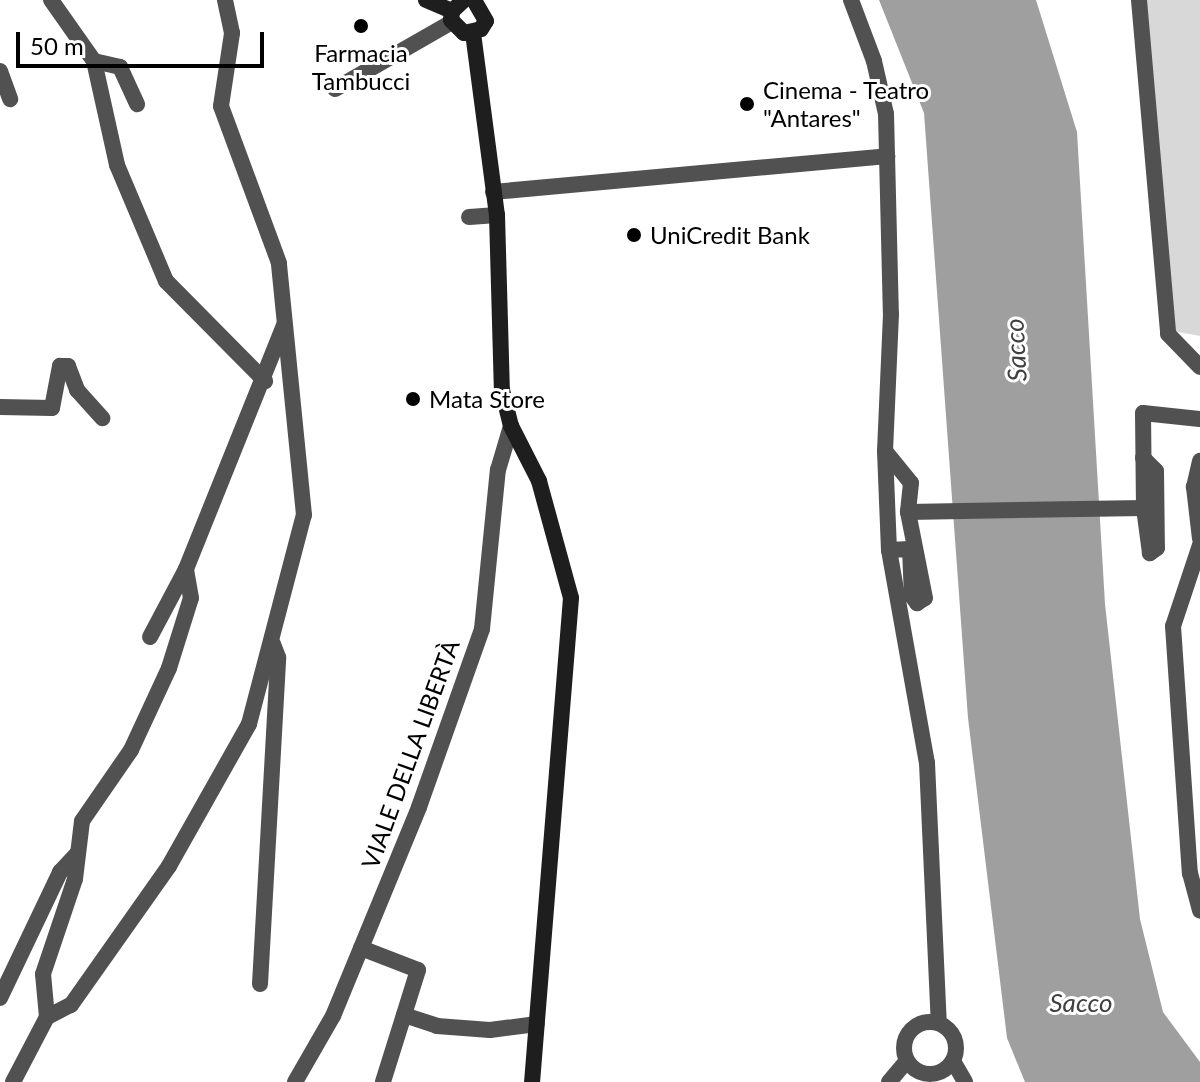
<!DOCTYPE html>
<html>
<head>
<meta charset="utf-8">
<style>
  body { margin:0 }
  #map { position:relative; width:1200px; height:1082px; overflow:hidden; background:#fff; font-family:Lato,sans-serif }
  div>[style] { position:absolute }
  [style*='--x'] { left:calc(var(--x)*1px); top:calc(var(--y)*1px); width:calc(var(--w)*1px); rotate:calc(var(--a)*1deg) }
  .green>* { inset:0; background:#d8d8d8 }
  .water>* { inset:0; background:#9f9f9f }
  .service>* { height:16px; margin:-8px; padding:0 8px; transform-origin:8px; border-radius:8px; background:#515151 }
  .pedestrian>* { height:16px; margin:-8px; padding:0 8px; transform-origin:8px; border-radius:8px; background:#515151 }
  .minor>* { height:16px; margin:-8px; padding:0 8px; transform-origin:8px; border-radius:8px; background:#515151 }
  .minor>.ring { margin:-8px; padding:0; box-sizing:content-box; background:none; border:16px solid #515151; border-radius:50% }
  .secondary>* { height:16px; margin:-8px; padding:0 8px; transform-origin:8px; border-radius:8px; background:#1e1e1e }
  .dots>* { width:22px; height:22px; translate:-50% -50%; box-sizing:border-box; border:4px solid #fff; border-radius:50% }
  span { translate:-50% -50%; white-space:nowrap; text-align:center; line-height:1.15; -webkit-text-stroke:6px #fff; paint-order:stroke }
  .poi-label { font-size:24px; color:#000 }
  .left { translate:0 -50%; text-align:left }
  .street-label { font-size:24px; color:#000 }
  .water-label { font-size:26px; color:#404040; font-style:italic }
  .scale { position:absolute; left:16px; top:32px; width:248px; height:36px; box-sizing:border-box; border:4px solid #000; border-top:0; padding-left:10px; font-size:24px; line-height:28px; white-space:nowrap; color:#000; -webkit-text-stroke:6px #fff; paint-order:stroke }
</style>
</head>
<body>
<div id="map">
  <div class="green">
    <i style="clip-path:polygon(1146px 0,1200px 0,1200px 336px,1173px 331px)"></i>
  </div>
  <div class="water">
    <i style="clip-path:polygon(879px 0,1036px 0,1077px 132px,1105px 604px,1140px 919px,1163px 1012px,1200px 1062px,1200px 1082px,1025px 1082px,1007px 1038px,968px 718px,924px 113px)"></i>
  </div>
  <div class="service">
    <i style="--x:1200;--y:490;--w:7;--a:-153"></i>
    <i style="--x:1194;--y:487;--w:52;--a:83.4"></i>
    <i style="--x:1200;--y:545;--w:85;--a:108.4"></i>
    <i style="--x:1173;--y:626;--w:248;--a:86.1"></i>
    <i style="--x:1190;--y:873;--w:39;--a:75"></i>
  </div>
  <div class="pedestrian">
    <i style="--x:0;--y:71;--w:30;--a:70"></i>
    <i style="--x:469;--y:217;--w:28;--a:-4"></i>
    <i style="--x:0;--y:407;--w:52;--a:1.1"></i>
    <i style="--x:52;--y:408;--w:43;--a:-79.2"></i>
    <i style="--x:60;--y:366;--w:8;--a:0"></i>
    <i style="--x:68;--y:366;--w:26;--a:69"></i>
    <i style="--x:77;--y:390;--w:38;--a:48"></i>
    <i style="--x:885;--y:451;--w:41;--a:50.9"></i>
    <i style="--x:911;--y:483;--w:29;--a:96"></i>
    <i style="--x:908;--y:512;--w:236;--a:-1"></i>
    <i style="--x:1144;--y:508;--w:95;--a:-90.6"></i>
    <i style="--x:1143;--y:413;--w:57;--a:6"></i>
    <i style="--x:1143;--y:458;--w:18;--a:45"></i>
    <i style="--x:1156;--y:471;--w:77;--a:89.3"></i>
    <i style="--x:1157;--y:548;--w:9;--a:144"></i>
    <i style="--x:1150;--y:553;--w:45;--a:-97.6"></i>
    <i style="--x:889;--y:550;--w:21;--a:-3"></i>
    <i style="--x:910;--y:549;--w:47;--a:87.6"></i>
    <i style="--x:912;--y:596;--w:9;--a:54"></i>
    <i style="--x:917;--y:603;--w:9;--a:-32"></i>
    <i style="--x:925;--y:598;--w:88;--a:-101.2"></i>
    <i style="--x:0;--y:998;--w:140;--a:-64.5"></i>
    <i style="--x:60;--y:872;--w:26;--a:-47"></i>
  </div>
  <div class="minor">
    <i style="--x:51;--y:0;--w:75;--a:54.8"></i>
    <i style="--x:94;--y:61;--w:107;--a:77.5"></i>
    <i style="--x:117;--y:165;--w:126;--a:67.1"></i>
    <i style="--x:166;--y:281;--w:141;--a:45.3"></i>
    <i style="--x:851;--y:0;--w:65;--a:69.3"></i>
    <i style="--x:874;--y:61;--w:54;--a:77.2"></i>
    <i style="--x:886;--y:114;--w:200;--a:88.6"></i>
    <i style="--x:891;--y:314;--w:137;--a:92.5"></i>
    <i style="--x:885;--y:451;--w:99;--a:87.7"></i>
    <i style="--x:889;--y:550;--w:216;--a:79.9"></i>
    <i style="--x:927;--y:763;--w:260;--a:87.4"></i>
    <i style="--x:1139;--y:0;--w:335;--a:85"></i>
    <i style="--x:1168;--y:334;--w:46;--a:45.9"></i>
    <i style="--x:94;--y:61;--w:27;--a:13"></i>
    <i style="--x:120;--y:67;--w:41;--a:65.3"></i>
    <i style="--x:335;--y:89;--w:135;--a:-29.8"></i>
    <i style="--x:493;--y:192;--w:396;--a:-5.2"></i>
    <i style="--x:1194;--y:487;--w:27;--a:-77"></i>
    <i style="--x:150;--y:637;--w:77;--a:-62.1"></i>
    <i style="--x:186;--y:569;--w:263;--a:-68.1"></i>
    <i style="--x:361;--y:948;--w:61;--a:21.1"></i>
    <i style="--x:418;--y:970;--w:117;--a:107.4"></i>
    <i style="--x:260;--y:984;--w:327;--a:-86.8"></i>
    <i style="--x:278;--y:657;--w:14;--a:-111"></i>
    <i style="--x:404;--y:1015;--w:35;--a:18"></i>
    <i style="--x:437;--y:1026;--w:53;--a:4.3"></i>
    <i style="--x:490;--y:1030;--w:47;--a:-7.3"></i>
    <i style="--x:47;--y:1017;--w:43;--a:-95.3"></i>
    <i style="--x:43;--y:974;--w:100;--a:-71.4"></i>
    <i style="--x:75;--y:879;--w:58;--a:-83.1"></i>
    <i style="--x:82;--y:821;--w:86;--a:-55.4"></i>
    <i style="--x:131;--y:750;--w:90;--a:-65.1"></i>
    <i style="--x:169;--y:668;--w:73;--a:-72.6"></i>
    <i style="--x:191;--y:598;--w:29;--a:-100"></i>
    <i class="ring" style="left:904px;top:1022px;width:36px;height:36px"></i>
    <i style="--x:953;--y:1061;--w:24;--a:60"></i>
    <i style="--x:13;--y:1082;--w:73;--a:-62.4"></i>
    <i style="--x:47;--y:1017;--w:27;--a:-27"></i>
    <i style="--x:71;--y:1005;--w:170;--a:-54.8"></i>
    <i style="--x:169;--y:866;--w:163;--a:-60.6"></i>
    <i style="--x:249;--y:724;--w:216;--a:-75.3"></i>
    <i style="--x:304;--y:515;--w:253;--a:-95.7"></i>
    <i style="--x:279;--y:263;--w:167;--a:-110.3"></i>
    <i style="--x:221;--y:106;--w:74;--a:-81.4"></i>
    <i style="--x:232;--y:33;--w:34;--a:-102"></i>
    <i style="--x:295;--y:1082;--w:76;--a:-60.1"></i>
    <i style="--x:333;--y:1016;--w:226;--a:-67.6"></i>
    <i style="--x:419;--y:807;--w:189;--a:-70.5"></i>
    <i style="--x:482;--y:629;--w:160;--a:-84.3"></i>
    <i style="--x:498;--y:470;--w:46;--a:-73.5"></i>
    <i style="--x:889;--y:1082;--w:26;--a:-50"></i>
  </div>
  <div class="secondary">
    <i style="--x:426;--y:0;--w:28;--a:23"></i>
    <i style="--x:464;--y:0;--w:16;--a:137"></i>
    <i style="--x:452;--y:11;--w:9;--a:96"></i>
    <i style="--x:451;--y:20;--w:18;--a:45"></i>
    <i style="--x:464;--y:33;--w:17;--a:-13"></i>
    <i style="--x:481;--y:29;--w:9;--a:-58"></i>
    <i style="--x:486;--y:21;--w:24;--a:-120"></i>
    <i style="--x:473;--y:33;--w:184;--a:82.5"></i>
    <i style="--x:497;--y:215;--w:175;--a:88.4"></i>
    <i style="--x:502;--y:390;--w:37;--a:76"></i>
    <i style="--x:511;--y:426;--w:62;--a:63"></i>
    <i style="--x:539;--y:481;--w:121;--a:74.7"></i>
    <i style="--x:571;--y:598;--w:486;--a:94.6"></i>
  </div>
  <div class="dots">
    <i style="left:361px;top:26px;background:#000"></i>
    <i style="left:747px;top:104px;background:#000"></i>
    <i style="left:634px;top:235px;background:#000"></i>
    <i style="left:413px;top:399px;background:#000"></i>
  </div>
  <div class="poi-label">
    <span style="left:361px;top:67px">Farmacia<br>Tambucci</span>
    <span class="left" style="left:763px;top:104px">Cinema - Teatro<br>"Antares"</span>
    <span class="left" style="left:650px;top:235px">UniCredit Bank</span>
    <span class="left" style="left:429px;top:399px">Mata Store</span>
  </div>
  <div class="street-label">
    <span style="left:410px;top:754px;rotate:-70deg">VIALE DELLA LIBERTÀ</span>
  </div>
  <div class="water-label">
    <span style="left:1016px;top:350px;rotate:-93deg">Sacco</span>
    <span style="left:1081px;top:1003px">Sacco</span>
  </div>
  <div class="scale">50 m</div>
</div>
</body>
</html>
